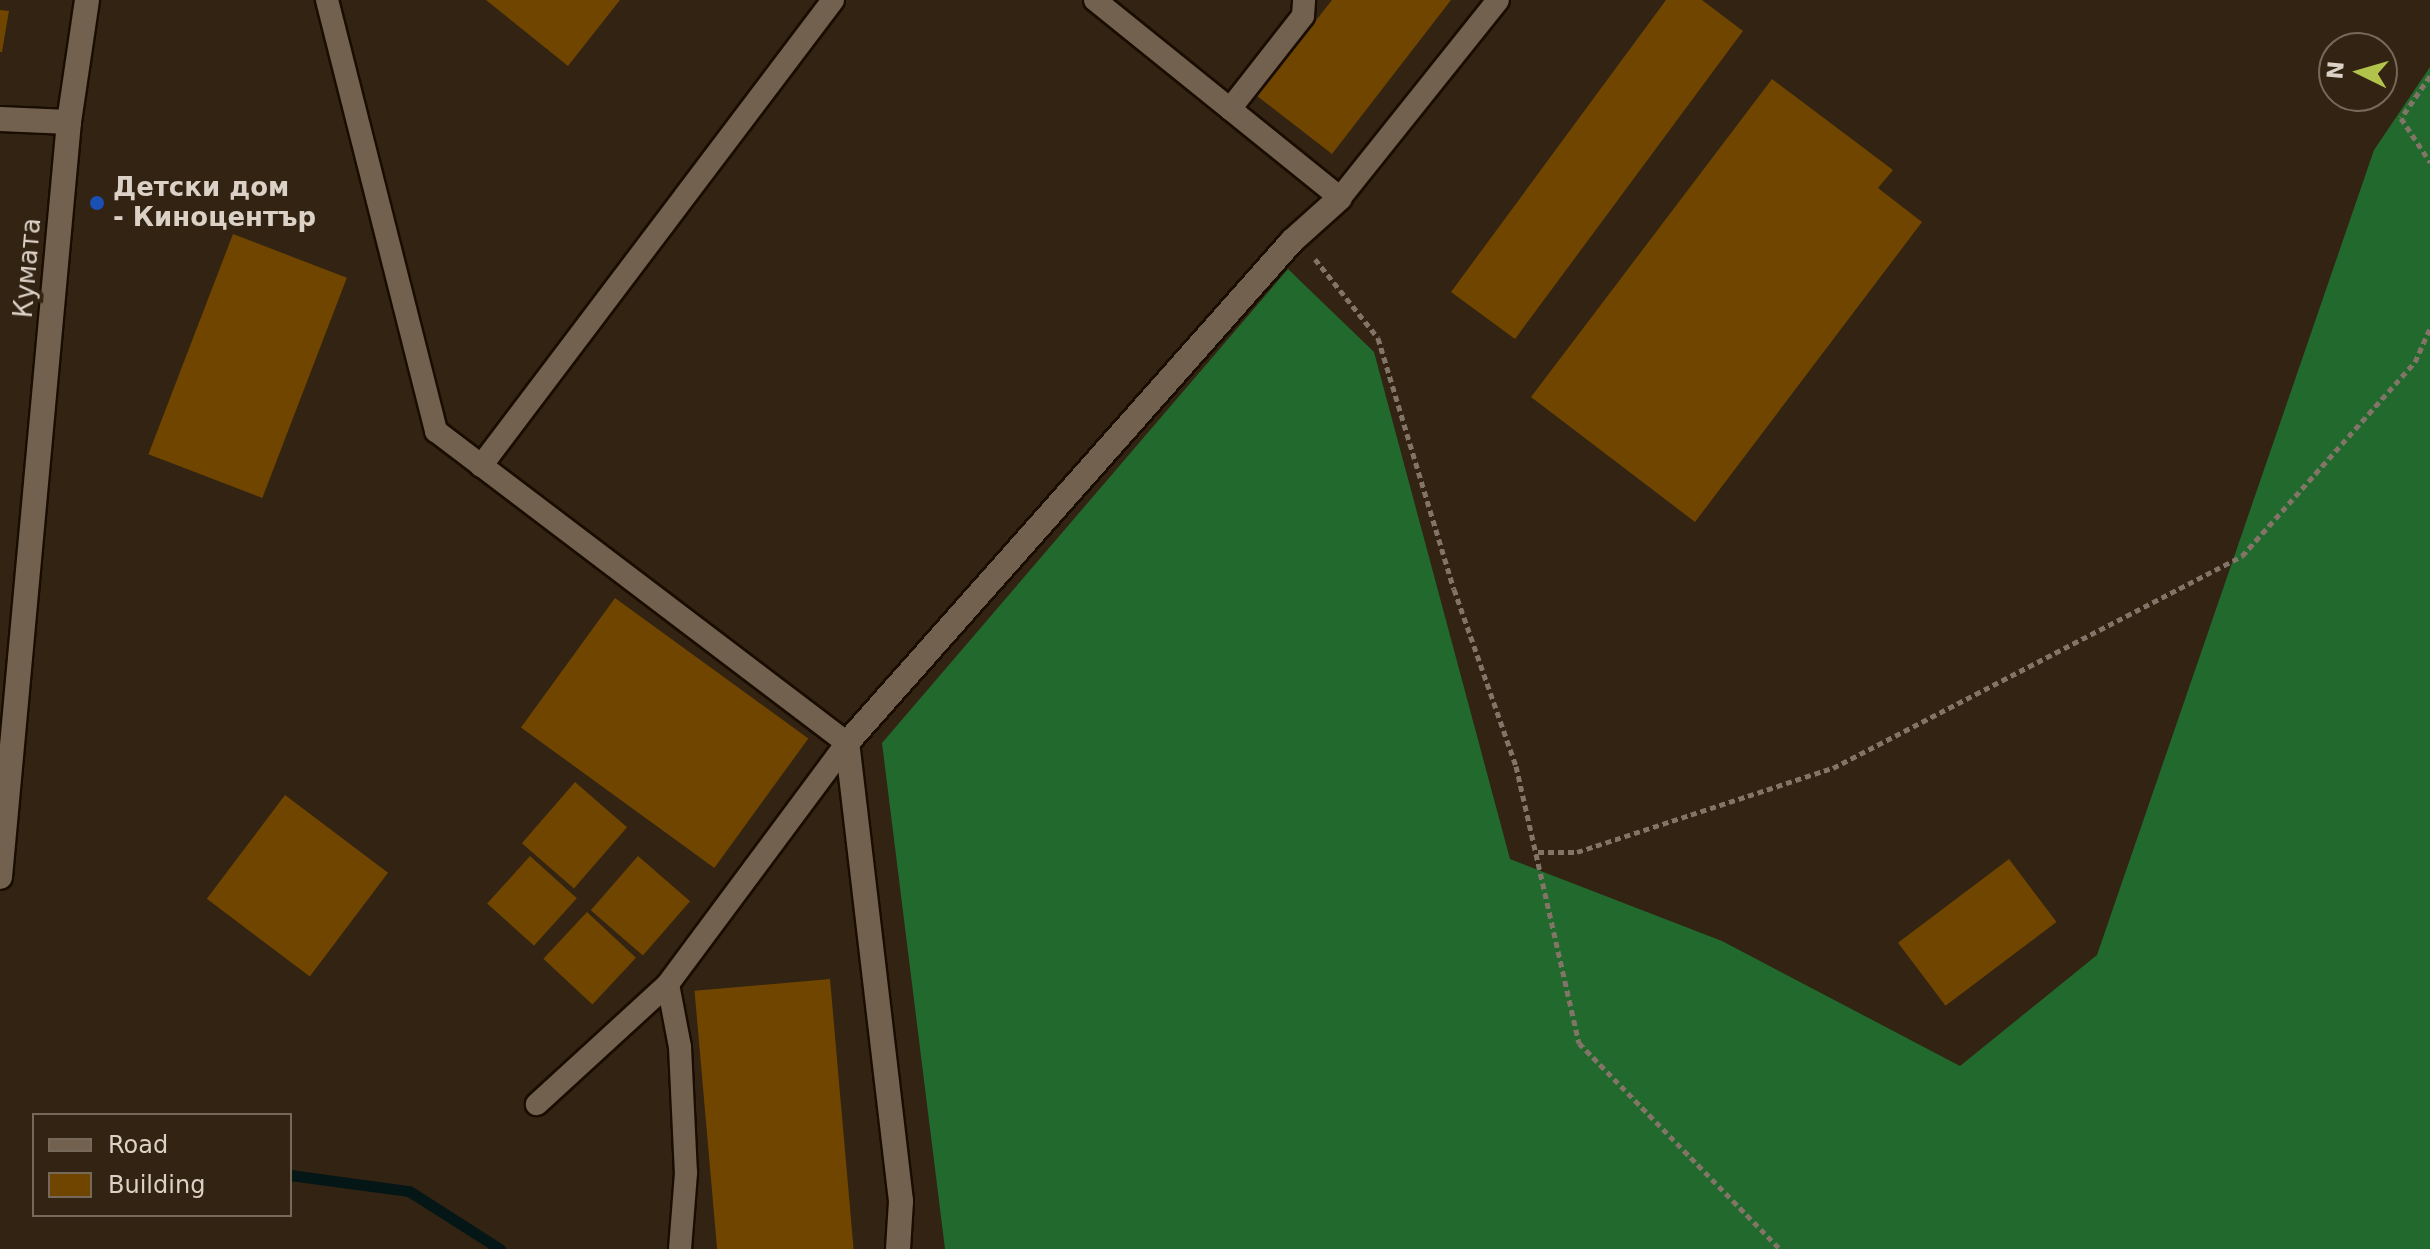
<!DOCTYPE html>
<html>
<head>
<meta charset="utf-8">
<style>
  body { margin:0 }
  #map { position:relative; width:2430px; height:1249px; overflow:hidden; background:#322312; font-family:"DejaVu Sans",sans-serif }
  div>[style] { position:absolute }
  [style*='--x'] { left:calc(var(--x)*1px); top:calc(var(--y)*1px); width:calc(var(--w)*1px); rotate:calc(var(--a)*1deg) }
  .forest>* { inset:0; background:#21692d }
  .stream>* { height:11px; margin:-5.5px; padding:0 5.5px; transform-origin:5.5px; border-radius:5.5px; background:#051616 }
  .building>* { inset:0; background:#6f4500; transform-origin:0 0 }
  .path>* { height:5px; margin-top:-2.5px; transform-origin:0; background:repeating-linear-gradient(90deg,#827567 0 6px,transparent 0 10px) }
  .roads { filter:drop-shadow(2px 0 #190c00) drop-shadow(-2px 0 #190c00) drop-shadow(0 2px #190c00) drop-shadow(0 -2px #190c00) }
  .lane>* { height:22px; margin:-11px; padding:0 11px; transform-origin:11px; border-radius:11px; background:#72614e }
  .street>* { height:24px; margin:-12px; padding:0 12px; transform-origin:12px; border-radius:12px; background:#72614e }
  .secondary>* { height:24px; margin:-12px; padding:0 12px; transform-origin:12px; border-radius:12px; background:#72614e }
  .dots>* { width:22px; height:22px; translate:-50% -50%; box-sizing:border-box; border:4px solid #322312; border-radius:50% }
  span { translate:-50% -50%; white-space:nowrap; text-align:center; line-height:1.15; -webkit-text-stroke:8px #322312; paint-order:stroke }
  .poi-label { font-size:26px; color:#dbd1c6; font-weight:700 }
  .left { translate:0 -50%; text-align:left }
  .street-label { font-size:26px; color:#dbd1c6 }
  .legend { position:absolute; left:32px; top:1113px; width:260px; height:104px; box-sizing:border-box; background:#322312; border:2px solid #76695a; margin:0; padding:10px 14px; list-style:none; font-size:24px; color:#dbd1c6 }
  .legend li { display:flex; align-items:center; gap:16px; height:40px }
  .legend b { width:40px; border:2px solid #76695a }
  .north { position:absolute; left:2318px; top:32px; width:80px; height:80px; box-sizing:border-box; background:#322312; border:2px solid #76695a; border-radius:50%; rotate:275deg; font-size:22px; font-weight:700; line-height:32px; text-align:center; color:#dbd1c6 }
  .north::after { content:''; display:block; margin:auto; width:28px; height:36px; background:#b2c34c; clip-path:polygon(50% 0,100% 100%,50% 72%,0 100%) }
</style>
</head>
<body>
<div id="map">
  <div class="forest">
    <i style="clip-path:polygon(2430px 67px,2430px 1249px,945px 1249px,882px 743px,1288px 269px,1374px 352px,1510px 859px,1722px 941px,1960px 1066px,2097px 955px,2374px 150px)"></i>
  </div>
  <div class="stream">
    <i style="--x:290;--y:1175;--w:120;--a:7.7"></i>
    <i style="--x:409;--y:1191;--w:108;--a:32.5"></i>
  </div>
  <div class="building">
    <i style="clip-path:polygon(486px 0,620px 0,568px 66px)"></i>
    <i style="clip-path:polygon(1332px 0,1451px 0,1332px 154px,1257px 96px)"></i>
    <i style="clip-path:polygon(1666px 0,1702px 0,1743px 31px,1515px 339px,1451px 292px)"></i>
    <i style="clip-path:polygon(0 10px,9px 11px,2px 52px,0 52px)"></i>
    <i style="clip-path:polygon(1772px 79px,1893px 170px,1878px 188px,1922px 222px,1695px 522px,1531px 397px)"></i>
    <i style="left:233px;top:234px;width:122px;height:236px;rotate:21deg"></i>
    <i style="left:615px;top:598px;width:239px;height:160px;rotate:36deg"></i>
    <i style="left:575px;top:782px;width:69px;height:81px;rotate:41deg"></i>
    <i style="left:285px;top:795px;width:129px;height:130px;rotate:37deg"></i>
    <i style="left:530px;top:856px;width:63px;height:64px;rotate:42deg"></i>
    <i style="left:638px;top:856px;width:69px;height:72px;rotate:41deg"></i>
    <i style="left:2009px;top:859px;width:79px;height:139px;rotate:53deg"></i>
    <i style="left:587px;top:912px;width:67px;height:64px;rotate:43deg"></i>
    <i style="left:830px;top:979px;width:271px;height:136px;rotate:85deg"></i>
  </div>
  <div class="path">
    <i style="--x:2430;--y:76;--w:51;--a:124.6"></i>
    <i style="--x:2401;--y:118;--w:53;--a:56.6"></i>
    <i style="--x:1315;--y:259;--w:101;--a:51.4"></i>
    <i style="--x:1378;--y:338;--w:262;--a:73.2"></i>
    <i style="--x:1454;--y:589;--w:188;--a:70.7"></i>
    <i style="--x:1516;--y:766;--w:284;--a:77.2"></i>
    <i style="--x:1579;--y:1043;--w:288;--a:45.7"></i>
    <i style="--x:1538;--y:852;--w:39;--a:0"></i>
    <i style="--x:1577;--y:852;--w:269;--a:-18.2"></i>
    <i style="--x:1833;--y:768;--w:461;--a:-27.4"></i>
    <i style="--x:2242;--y:556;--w:260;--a:-48.3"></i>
    <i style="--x:2415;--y:362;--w:36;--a:-66"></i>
  </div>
  <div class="roads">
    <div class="lane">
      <i style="--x:327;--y:0;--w:445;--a:75.8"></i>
      <i style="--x:436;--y:431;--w:516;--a:37.2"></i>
      <i style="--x:847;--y:743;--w:300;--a:126.6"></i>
      <i style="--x:668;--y:984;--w:178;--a:137.5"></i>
      <i style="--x:1095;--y:0;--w:315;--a:38.9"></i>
      <i style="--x:1340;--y:198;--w:253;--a:-51.4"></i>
      <i style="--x:1230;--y:109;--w:118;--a:-51.9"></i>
      <i style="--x:1303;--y:16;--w:16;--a:-86"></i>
      <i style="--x:481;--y:466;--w:584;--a:-52.93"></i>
      <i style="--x:668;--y:984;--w:64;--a:79.2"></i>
      <i style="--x:680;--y:1047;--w:126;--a:87.3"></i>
      <i style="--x:686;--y:1173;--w:76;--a:94.5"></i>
    </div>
    <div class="street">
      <i style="--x:0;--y:119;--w:69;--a:2.5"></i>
      <i style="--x:898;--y:1249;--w:48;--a:-86.4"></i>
      <i style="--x:901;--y:1201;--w:461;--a:-96.7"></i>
      <i style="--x:847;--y:743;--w:671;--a:-48.44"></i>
      <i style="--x:1292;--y:241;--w:64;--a:-41.9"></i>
    </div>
    <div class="secondary">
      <i style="--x:0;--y:877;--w:758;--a:-84.78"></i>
      <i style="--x:69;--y:122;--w:123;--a:-81.6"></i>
    </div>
  </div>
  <div class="dots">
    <i style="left:97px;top:203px;background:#1a4fb4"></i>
  </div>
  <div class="poi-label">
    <span class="left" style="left:113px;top:203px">Детски дом<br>- Киноцентър</span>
  </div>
  <div class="street-label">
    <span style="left:28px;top:268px;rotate:-85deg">Кумата</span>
  </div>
  <ul class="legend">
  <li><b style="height:10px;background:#72614e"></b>Road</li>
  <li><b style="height:22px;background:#6f4500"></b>Building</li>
  </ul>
  <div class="north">N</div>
</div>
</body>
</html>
